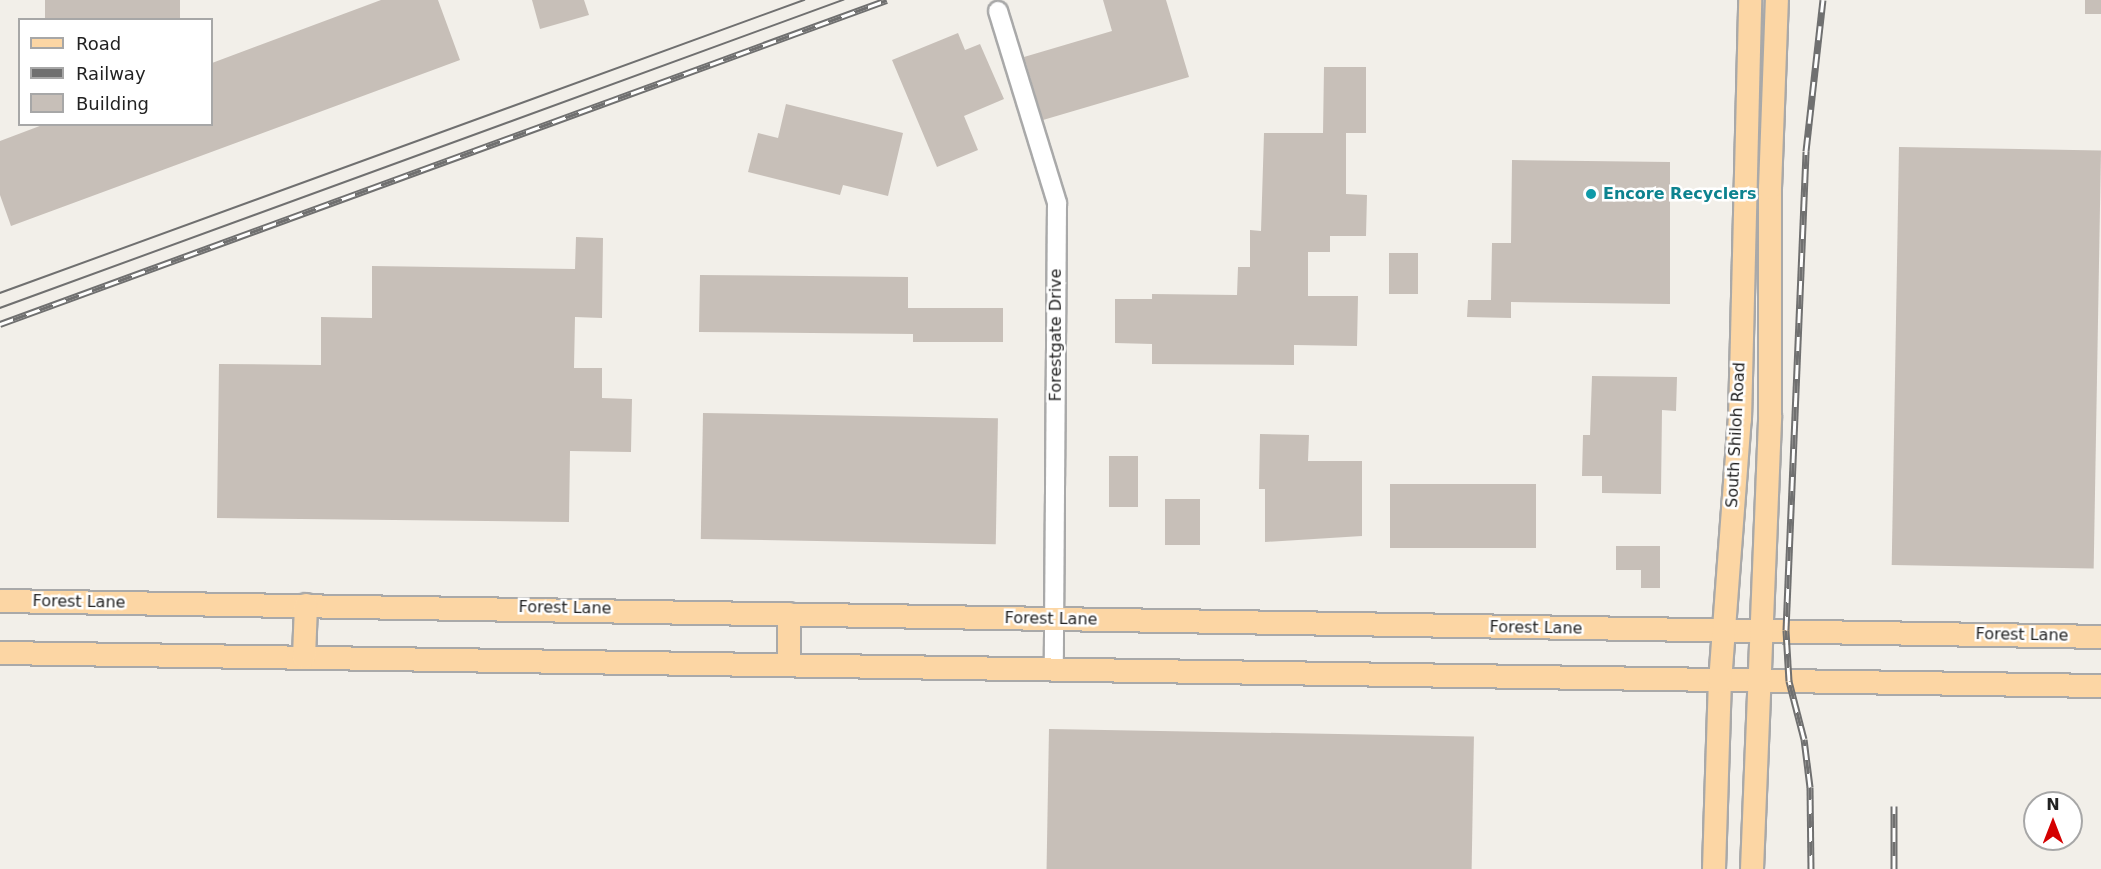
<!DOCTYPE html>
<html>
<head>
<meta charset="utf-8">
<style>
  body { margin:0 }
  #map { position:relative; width:2101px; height:869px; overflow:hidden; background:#f2efe9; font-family:"DejaVu Sans",sans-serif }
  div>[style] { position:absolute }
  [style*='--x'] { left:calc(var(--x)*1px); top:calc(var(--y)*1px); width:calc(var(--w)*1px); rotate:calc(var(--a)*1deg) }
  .building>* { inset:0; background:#c7bfb8; transform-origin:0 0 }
  .roads { filter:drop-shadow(2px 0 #a9a9a9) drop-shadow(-2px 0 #a9a9a9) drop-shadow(0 2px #a9a9a9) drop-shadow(0 -2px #a9a9a9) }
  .minor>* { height:18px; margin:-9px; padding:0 9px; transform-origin:9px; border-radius:9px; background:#fff }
  .major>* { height:22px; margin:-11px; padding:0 11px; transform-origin:11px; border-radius:11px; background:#fcd6a4 }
  .tram>* { height:1.5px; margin:-0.75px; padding:0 0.75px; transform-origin:0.75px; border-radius:0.75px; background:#707070 }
  .rail>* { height:7px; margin-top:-3.5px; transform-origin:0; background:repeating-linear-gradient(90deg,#fff 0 14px,#707070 0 28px); box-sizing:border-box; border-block:2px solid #707070 }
  .dots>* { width:16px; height:16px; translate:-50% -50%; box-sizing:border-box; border:3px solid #fff; border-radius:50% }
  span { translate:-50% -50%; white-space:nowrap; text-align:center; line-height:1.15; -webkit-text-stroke:5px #fff; paint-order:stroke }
  .culture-label { font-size:16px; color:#0d838f; font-weight:700 }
  .left { translate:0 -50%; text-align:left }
  .street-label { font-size:16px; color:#222 }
  .legend { position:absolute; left:18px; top:18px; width:195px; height:108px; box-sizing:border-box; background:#fff; border:2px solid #a7a7a7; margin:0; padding:8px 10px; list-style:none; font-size:18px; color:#222 }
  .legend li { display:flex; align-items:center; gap:12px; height:30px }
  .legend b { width:30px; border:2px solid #a7a7a7 }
  .north { position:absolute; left:2023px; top:791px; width:60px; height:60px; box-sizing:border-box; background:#fff; border:2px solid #a7a7a7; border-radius:50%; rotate:0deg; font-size:16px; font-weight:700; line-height:24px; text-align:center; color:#222 }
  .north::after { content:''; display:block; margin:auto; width:21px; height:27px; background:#d40000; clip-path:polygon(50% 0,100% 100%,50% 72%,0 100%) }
</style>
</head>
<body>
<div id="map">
  <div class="building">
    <i style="left:180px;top:0;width:20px;height:135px;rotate:90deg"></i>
    <i style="clip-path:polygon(381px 0,438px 0,460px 60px,11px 226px,0 195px,0 141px,45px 124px,212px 124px,212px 63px)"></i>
    <i style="clip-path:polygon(532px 0,584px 0,589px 15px,540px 29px)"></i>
    <i style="clip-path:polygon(1103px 0,1166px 0,1189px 77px,1043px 120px,1024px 57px,1112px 31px)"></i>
    <i style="left:2085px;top:0;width:16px;height:14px"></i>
    <i style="clip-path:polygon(958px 33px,965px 50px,980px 44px,1004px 99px,964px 116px,978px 150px,937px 167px,892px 60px)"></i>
    <i style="clip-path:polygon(1324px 67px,1366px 67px,1366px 133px,1346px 133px,1346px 194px,1367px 195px,1366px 236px,1330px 236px,1330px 252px,1308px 252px,1308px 296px,1358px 296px,1357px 346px,1294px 345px,1294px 365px,1152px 364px,1152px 344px,1115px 343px,1115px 299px,1152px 299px,1152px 294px,1237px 295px,1238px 267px,1250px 267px,1250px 230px,1261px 231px,1264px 133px,1323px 133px)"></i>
    <i style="clip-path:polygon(786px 104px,903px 133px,888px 196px,843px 185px,840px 195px,748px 172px,758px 133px,778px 138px)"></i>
    <i style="left:1899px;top:147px;width:202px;height:418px;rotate:1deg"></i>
    <i style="clip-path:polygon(1512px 160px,1670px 162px,1670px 304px,1511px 302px,1511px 318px,1467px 317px,1468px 300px,1491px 300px,1492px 243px,1511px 243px)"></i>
    <i style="clip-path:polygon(576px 237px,603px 238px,602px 318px,575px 317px,574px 368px,602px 368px,602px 398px,632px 399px,631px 452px,570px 451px,569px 522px,217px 518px,219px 364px,321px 365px,321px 317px,372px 318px,372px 266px,575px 269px)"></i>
    <i style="left:1389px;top:253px;width:29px;height:41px"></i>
    <i style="clip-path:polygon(700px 275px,908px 277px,908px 308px,1003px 308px,1003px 342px,913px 342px,913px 334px,699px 332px)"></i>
    <i style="clip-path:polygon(1592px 376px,1677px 377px,1676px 411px,1662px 410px,1661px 494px,1602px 493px,1602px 476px,1582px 476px,1583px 435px,1590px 435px)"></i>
    <i style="left:703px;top:413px;width:295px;height:126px;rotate:1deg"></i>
    <i style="clip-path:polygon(1260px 434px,1309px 435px,1308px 461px,1362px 461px,1362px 536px,1265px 542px,1265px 489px,1259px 489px)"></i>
    <i style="left:1109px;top:456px;width:29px;height:51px"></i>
    <i style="left:1390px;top:484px;width:146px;height:64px"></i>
    <i style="left:1165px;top:499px;width:35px;height:46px"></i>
    <i style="clip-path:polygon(1616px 546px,1660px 546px,1660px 588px,1641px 588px,1641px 570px,1616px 570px)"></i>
    <i style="left:1049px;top:729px;width:425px;height:140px;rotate:1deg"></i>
  </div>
  <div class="roads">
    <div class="minor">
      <i style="--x:998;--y:11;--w:201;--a:72.9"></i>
      <i style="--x:1057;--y:203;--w:465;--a:90.4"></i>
    </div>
    <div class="major">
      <i style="--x:0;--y:601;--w:2101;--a:0.98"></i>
      <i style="--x:789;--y:614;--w:49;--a:90"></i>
      <i style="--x:0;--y:653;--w:2101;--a:0.9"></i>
      <i style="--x:304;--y:657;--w:52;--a:-87.8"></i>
      <i style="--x:1714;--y:869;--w:187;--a:-88.2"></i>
      <i style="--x:1720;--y:682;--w:264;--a:-85.7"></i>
      <i style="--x:1740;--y:419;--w:419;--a:-88.6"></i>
      <i style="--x:1752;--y:869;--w:454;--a:-87.7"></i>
      <i style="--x:1770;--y:415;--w:227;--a:-90"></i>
      <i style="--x:1770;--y:188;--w:188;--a:-87.9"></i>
    </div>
  </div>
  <div class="tram">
    <i style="--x:0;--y:293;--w:856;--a:-20.02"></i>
    <i style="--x:0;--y:308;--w:898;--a:-20.07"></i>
  </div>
  <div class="rail">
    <i style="--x:0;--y:324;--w:944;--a:-20.07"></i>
    <i style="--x:1811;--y:869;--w:82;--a:-90.7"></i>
    <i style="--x:1810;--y:787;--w:48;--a:-97.1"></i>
    <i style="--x:1804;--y:739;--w:60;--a:-104.5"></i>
    <i style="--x:1789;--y:681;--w:51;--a:-93.4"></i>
    <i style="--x:1786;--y:630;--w:479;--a:-87.6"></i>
    <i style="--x:1806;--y:151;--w:152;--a:-83.6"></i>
    <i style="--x:1894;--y:869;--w:63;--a:-90"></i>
  </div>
  <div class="dots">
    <i style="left:1591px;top:194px;background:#0f9aa8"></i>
  </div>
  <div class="culture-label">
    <span class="left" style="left:1603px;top:194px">Encore Recyclers</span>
  </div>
  <div class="street-label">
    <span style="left:1056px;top:335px;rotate:-90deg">Forestgate Drive</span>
    <span style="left:1736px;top:435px;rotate:-87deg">South Shiloh Road</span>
    <span style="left:79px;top:602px;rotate:1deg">Forest Lane</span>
    <span style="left:565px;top:608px;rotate:1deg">Forest Lane</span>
    <span style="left:1051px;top:619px;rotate:1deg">Forest Lane</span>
    <span style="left:1536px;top:628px;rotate:1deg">Forest Lane</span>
    <span style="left:2022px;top:635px;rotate:1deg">Forest Lane</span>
  </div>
  <ul class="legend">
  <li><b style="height:8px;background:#fcd6a4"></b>Road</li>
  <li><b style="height:8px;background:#707070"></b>Railway</li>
  <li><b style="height:16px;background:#c7bfb8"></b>Building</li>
  </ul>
  <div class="north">N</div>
</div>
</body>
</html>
